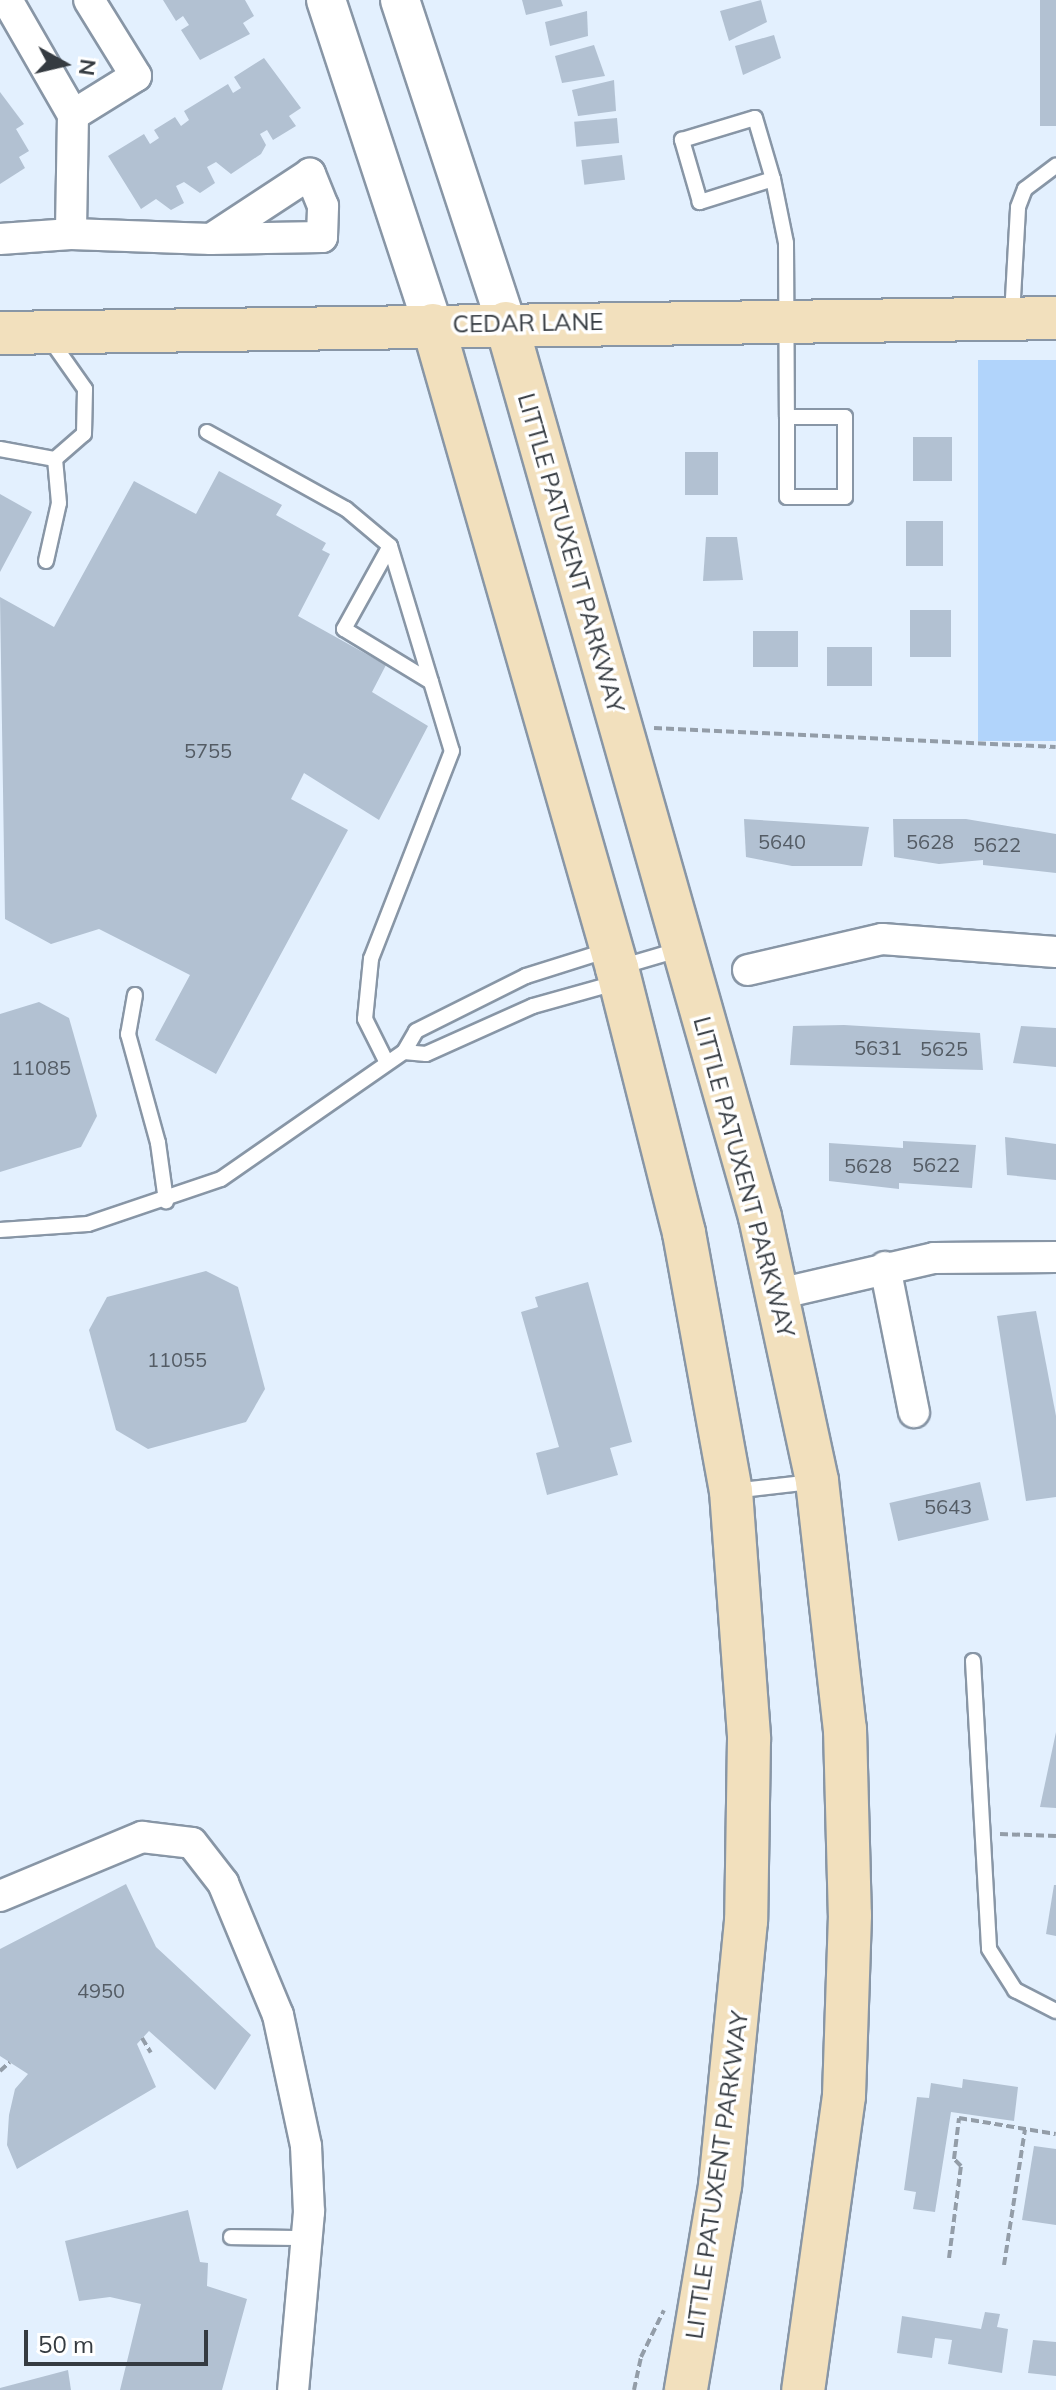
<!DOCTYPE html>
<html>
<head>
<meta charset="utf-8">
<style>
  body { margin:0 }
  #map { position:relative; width:1056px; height:2390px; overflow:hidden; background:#e3f0fe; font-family:Mulish,sans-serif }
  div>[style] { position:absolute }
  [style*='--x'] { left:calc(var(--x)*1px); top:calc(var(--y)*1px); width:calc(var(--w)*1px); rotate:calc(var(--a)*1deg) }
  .green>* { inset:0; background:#b1d4fb; transform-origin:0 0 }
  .building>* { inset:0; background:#b2c1d2; transform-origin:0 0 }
  .path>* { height:4px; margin-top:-2px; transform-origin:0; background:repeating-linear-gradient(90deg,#939da8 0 8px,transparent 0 12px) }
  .roads { filter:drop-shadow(2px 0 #8896a6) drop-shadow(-2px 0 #8896a6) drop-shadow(0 2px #8896a6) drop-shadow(0 -2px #8896a6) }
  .service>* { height:14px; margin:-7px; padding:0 7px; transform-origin:7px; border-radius:7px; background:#fff }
  .minor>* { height:30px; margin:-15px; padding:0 15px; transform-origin:15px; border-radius:15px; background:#fff }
  .tertiary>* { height:38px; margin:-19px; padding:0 19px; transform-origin:19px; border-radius:19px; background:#fff }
  .secondary>* { height:42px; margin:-21px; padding:0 21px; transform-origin:21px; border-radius:21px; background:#f2e0bd }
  span { translate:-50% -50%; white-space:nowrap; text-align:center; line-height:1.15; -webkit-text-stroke:7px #fff; paint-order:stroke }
  .number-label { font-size:20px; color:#545c65 }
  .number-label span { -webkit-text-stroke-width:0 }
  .street-label { font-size:24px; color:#353b41 }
  .north { position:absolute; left:24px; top:24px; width:80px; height:80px; -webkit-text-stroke:6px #fff; paint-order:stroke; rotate:98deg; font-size:22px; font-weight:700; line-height:32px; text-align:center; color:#353b41 }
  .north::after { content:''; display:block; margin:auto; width:28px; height:36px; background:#353b41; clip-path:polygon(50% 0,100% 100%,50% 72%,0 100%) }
  .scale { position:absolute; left:24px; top:2330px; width:184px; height:36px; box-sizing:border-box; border:4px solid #353b41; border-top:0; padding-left:10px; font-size:24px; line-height:28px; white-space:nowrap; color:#353b41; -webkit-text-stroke:6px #fff; paint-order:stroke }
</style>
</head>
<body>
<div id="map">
  <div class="green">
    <i style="left:1056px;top:360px;width:381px;height:78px;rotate:90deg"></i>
  </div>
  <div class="building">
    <i style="clip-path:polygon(163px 0,245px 0,254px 16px,243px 23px,250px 34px,200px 60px,181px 30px,189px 25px,183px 16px,176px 21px)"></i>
    <i style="clip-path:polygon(522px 0,561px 0,563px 6px,526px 15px)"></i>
    <i style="clip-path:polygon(761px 0,767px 22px,729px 41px,720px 11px)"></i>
    <i style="left:1040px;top:0;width:16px;height:126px"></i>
    <i style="clip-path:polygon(587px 11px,588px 36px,550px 46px,545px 22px)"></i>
    <i style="clip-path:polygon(774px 35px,781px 58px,743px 75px,735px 46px)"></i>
    <i style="clip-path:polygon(594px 45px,605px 76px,562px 83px,555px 56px)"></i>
    <i style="clip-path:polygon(264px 58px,301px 108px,289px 116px,296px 126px,273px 140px,267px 130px,260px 134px,266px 145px,261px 154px,231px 174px,216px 162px,207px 167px,215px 183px,200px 193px,184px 182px,176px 186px,184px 203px,171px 210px,156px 199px,141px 209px,108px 156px,144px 134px,150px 144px,159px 138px,154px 130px,175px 117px,181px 126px,189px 120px,184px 111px,228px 84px,233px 93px,241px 88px,234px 77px)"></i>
    <i style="clip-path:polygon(614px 80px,616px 111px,578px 116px,572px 90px)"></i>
    <i style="clip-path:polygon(0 92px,24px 124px,16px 129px,29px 151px,19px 157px,25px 168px,0 184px)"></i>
    <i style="left:617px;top:118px;width:25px;height:43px;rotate:85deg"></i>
    <i style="left:622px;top:155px;width:25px;height:41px;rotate:83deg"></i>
    <i style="left:913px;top:437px;width:39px;height:44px"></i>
    <i style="left:685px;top:452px;width:33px;height:43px"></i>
    <i style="clip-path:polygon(219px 471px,282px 505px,276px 515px,326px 543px,322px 550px,330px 554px,298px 616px,386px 665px,372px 692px,428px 726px,379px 820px,304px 773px,291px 799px,348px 830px,216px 1074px,155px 1040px,190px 975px,99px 929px,51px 944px,5px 919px,0 597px,54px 627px,134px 481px,196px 514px)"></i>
    <i style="clip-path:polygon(0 494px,32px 512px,0 572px)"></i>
    <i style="left:906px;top:521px;width:37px;height:45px"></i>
    <i style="clip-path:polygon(706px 537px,737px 537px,743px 580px,703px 581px)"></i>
    <i style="left:910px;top:610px;width:41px;height:47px"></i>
    <i style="left:798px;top:631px;width:36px;height:45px;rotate:90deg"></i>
    <i style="left:827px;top:647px;width:45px;height:39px"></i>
    <i style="clip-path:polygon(744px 819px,869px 827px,862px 866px,792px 866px,746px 857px)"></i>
    <i style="clip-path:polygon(893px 819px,966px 819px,1056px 834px,1056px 873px,983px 865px,983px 860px,939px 864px,894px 857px)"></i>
    <i style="clip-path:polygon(39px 1002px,69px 1018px,97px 1116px,81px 1147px,0 1172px,0 1014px)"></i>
    <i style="clip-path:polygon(844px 1025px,980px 1033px,983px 1070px,790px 1065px,793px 1026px)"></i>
    <i style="clip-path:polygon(1021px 1026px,1056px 1028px,1056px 1067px,1013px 1063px)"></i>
    <i style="clip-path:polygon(1005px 1137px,1056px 1144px,1056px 1180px,1007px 1175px)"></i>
    <i style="clip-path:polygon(903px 1141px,976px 1145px,972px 1188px,899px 1183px,899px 1189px,829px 1181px,829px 1143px,903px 1148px)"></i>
    <i style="clip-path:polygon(206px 1271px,238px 1287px,265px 1389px,246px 1422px,148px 1449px,116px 1430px,89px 1330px,107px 1297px)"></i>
    <i style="clip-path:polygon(588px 1282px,632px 1442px,610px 1448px,618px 1475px,547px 1495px,536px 1453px,559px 1447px,521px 1312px,538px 1307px,535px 1297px)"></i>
    <i style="clip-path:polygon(1036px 1311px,1056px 1416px,1056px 1497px,1026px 1501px,997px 1316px)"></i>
    <i style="left:980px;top:1482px;width:39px;height:93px;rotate:77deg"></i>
    <i style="clip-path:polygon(1056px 1732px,1056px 1808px,1040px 1807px)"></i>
    <i style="clip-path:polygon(126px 1884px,156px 1947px,251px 2035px,215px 2090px,149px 2031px,137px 2044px,156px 2087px,17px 2169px,7px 2145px,9px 2115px,15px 2089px,28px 2074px,0 2056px,0 1949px)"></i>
    <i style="clip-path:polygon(1054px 1885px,1056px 1885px,1056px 1936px,1046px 1934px)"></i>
    <i style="clip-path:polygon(963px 2079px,1018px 2087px,1014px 2121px,951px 2112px,935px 2212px,913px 2209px,916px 2192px,904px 2190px,917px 2097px,929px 2098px,931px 2083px,962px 2088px)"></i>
    <i style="clip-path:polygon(1034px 2146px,1056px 2149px,1056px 2225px,1022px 2220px)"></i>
    <i style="clip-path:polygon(188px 2210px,200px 2262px,208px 2263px,207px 2286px,247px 2299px,222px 2390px,120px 2390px,141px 2304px,110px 2297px,79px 2301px,65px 2241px)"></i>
    <i style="clip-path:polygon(985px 2312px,1000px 2314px,997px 2327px,1008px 2329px,1002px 2373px,948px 2364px,952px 2340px,935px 2338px,932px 2358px,897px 2353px,902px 2316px,981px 2329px)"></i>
    <i style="clip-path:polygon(1033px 2340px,1056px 2342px,1056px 2376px,1028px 2373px)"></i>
    <i style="clip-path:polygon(68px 2370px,71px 2390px,0 2390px,0 2388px)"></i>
  </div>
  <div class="path">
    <i style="--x:654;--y:728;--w:402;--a:2.7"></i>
    <i style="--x:1000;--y:1834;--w:56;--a:2"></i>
    <i style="--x:142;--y:2038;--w:17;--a:59"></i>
    <i style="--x:0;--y:2071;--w:13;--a:-42"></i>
    <i style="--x:949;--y:2258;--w:93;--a:-82.6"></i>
    <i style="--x:961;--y:2166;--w:10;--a:-135"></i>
    <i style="--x:954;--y:2159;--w:41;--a:-83"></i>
    <i style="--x:959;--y:2118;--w:98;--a:9.4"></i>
    <i style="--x:1004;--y:2265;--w:137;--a:-81.2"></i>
    <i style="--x:634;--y:2390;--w:34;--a:-78"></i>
    <i style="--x:641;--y:2357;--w:52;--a:-63.9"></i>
  </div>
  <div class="roads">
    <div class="service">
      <i style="--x:773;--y:179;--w:77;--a:162.5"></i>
      <i style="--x:700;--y:202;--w:65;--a:-106.2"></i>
      <i style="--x:682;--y:140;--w:76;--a:-16.8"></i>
      <i style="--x:755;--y:118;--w:64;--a:73.6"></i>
      <i style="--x:773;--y:179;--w:65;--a:78.5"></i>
      <i style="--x:786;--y:243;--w:174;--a:89.7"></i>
      <i style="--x:787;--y:417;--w:58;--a:0"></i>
      <i style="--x:845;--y:417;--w:80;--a:90"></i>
      <i style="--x:845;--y:497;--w:58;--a:180"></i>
      <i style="--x:787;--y:497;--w:80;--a:-90"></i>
      <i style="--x:1012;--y:316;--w:109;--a:-86.8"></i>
      <i style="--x:1018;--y:207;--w:19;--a:-69"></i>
      <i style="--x:1025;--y:189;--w:39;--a:-37"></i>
      <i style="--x:207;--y:432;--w:159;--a:29"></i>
      <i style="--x:346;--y:509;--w:57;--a:40.1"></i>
      <i style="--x:390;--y:546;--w:214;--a:73.2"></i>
      <i style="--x:452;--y:751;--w:223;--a:111.3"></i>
      <i style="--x:371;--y:959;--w:60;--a:95.7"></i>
      <i style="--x:365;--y:1019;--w:49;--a:63.4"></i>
      <i style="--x:0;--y:449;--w:56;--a:10.3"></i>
      <i style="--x:55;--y:459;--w:38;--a:-41"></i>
      <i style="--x:84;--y:434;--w:45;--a:-88.7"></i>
      <i style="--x:85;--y:389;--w:62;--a:-125.2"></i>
      <i style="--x:390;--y:546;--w:95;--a:119"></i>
      <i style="--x:344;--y:629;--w:102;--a:31.3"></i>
      <i style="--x:46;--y:561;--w:59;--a:-77.4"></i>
      <i style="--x:59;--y:503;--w:44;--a:-95.2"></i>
      <i style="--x:620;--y:967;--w:64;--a:-16.4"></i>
      <i style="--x:135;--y:995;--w:40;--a:100"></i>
      <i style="--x:128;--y:1034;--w:113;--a:74.6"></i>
      <i style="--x:158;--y:1143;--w:59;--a:82.1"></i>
      <i style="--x:404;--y:1052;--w:22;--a:5"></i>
      <i style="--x:426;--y:1054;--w:117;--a:-24.2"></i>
      <i style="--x:533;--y:1006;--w:78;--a:-15.6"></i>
      <i style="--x:608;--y:985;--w:9;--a:-63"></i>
      <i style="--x:0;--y:1230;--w:88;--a:-3.9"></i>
      <i style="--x:88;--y:1224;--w:140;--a:-18.7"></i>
      <i style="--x:221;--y:1179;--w:223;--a:-34.8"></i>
      <i style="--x:404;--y:1052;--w:24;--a:-60"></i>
      <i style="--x:416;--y:1031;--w:123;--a:-26.6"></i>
      <i style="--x:526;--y:976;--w:77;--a:-17.5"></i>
      <i style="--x:599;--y:953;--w:8;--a:40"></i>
      <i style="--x:733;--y:1491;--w:80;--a:-6.5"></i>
      <i style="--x:973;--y:1661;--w:288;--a:86.8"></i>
      <i style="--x:989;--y:1949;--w:49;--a:57.6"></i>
      <i style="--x:1015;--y:1990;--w:46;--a:27.1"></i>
      <i style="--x:231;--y:2237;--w:76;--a:0.8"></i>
    </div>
    <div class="minor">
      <i style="--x:7;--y:0;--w:133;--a:60.1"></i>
      <i style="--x:73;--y:115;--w:119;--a:91"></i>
      <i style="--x:73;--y:115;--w:74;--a:-31.8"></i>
      <i style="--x:136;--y:76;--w:89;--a:-121.7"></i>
      <i style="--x:0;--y:239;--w:71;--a:-4"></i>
      <i style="--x:71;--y:234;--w:140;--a:2"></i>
      <i style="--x:211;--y:239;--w:111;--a:-1"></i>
      <i style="--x:322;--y:237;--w:31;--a:-88"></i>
      <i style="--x:323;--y:206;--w:35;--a:-112"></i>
      <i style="--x:310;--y:174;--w:118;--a:146.7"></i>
      <i style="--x:748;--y:970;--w:138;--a:-13"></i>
      <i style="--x:882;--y:939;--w:174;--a:4.3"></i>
      <i style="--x:885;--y:1267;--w:148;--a:78.7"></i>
      <i style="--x:778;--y:1294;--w:160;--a:-13"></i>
      <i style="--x:934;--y:1258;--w:122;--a:-0.5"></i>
      <i style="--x:0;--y:1896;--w:154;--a:-22.6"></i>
      <i style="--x:142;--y:1837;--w:50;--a:6.8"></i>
      <i style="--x:192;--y:1843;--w:51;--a:52.2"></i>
      <i style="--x:223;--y:1883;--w:143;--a:67.4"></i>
      <i style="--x:278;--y:2015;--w:134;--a:77.9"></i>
      <i style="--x:306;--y:2146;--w:66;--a:87.4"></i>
      <i style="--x:309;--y:2212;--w:179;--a:95.1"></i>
    </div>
    <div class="tertiary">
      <i style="--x:326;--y:0;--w:342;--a:71.8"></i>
      <i style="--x:400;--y:0;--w:340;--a:71.8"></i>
    </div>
    <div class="secondary">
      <i style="--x:506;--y:323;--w:929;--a:74.14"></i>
      <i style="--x:760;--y:1217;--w:270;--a:77.8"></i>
      <i style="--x:817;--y:1481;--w:250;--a:83.6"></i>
      <i style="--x:845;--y:1729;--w:186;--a:88.5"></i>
      <i style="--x:850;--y:1915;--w:181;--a:91.9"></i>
      <i style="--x:844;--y:2096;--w:297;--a:97.9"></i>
      <i style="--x:433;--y:325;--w:669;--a:74.03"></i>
      <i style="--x:617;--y:968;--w:273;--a:75.8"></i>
      <i style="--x:684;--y:1233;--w:262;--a:79.7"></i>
      <i style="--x:731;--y:1491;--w:249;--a:85.8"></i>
      <i style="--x:749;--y:1739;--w:182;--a:90.9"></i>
      <i style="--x:746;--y:1921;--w:266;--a:95.6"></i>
      <i style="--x:720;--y:2186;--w:207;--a:99.5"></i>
      <i style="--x:0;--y:333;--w:1056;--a:-0.81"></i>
    </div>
  </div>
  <div class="number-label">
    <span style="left:208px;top:750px">5755</span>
    <span style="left:782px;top:841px">5640</span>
    <span style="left:930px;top:841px">5628</span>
    <span style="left:997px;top:844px">5622</span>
    <span style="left:878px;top:1047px">5631</span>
    <span style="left:944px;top:1048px">5625</span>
    <span style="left:41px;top:1067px">11085</span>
    <span style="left:936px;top:1164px">5622</span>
    <span style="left:868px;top:1165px">5628</span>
    <span style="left:177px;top:1359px">11055</span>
    <span style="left:948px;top:1506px">5643</span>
    <span style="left:101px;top:1990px">4950</span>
  </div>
  <div class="street-label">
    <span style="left:528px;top:323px;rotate:-1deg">CEDAR LANE</span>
    <span style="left:571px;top:553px;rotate:74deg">LITTLE PATUXENT PARKWAY</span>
    <span style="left:744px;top:1177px;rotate:75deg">LITTLE PATUXENT PARKWAY</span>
    <span style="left:717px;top:2175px;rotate:-82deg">LITTLE PATUXENT PARKWAY</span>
  </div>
  <div class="north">N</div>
  <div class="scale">50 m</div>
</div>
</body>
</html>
